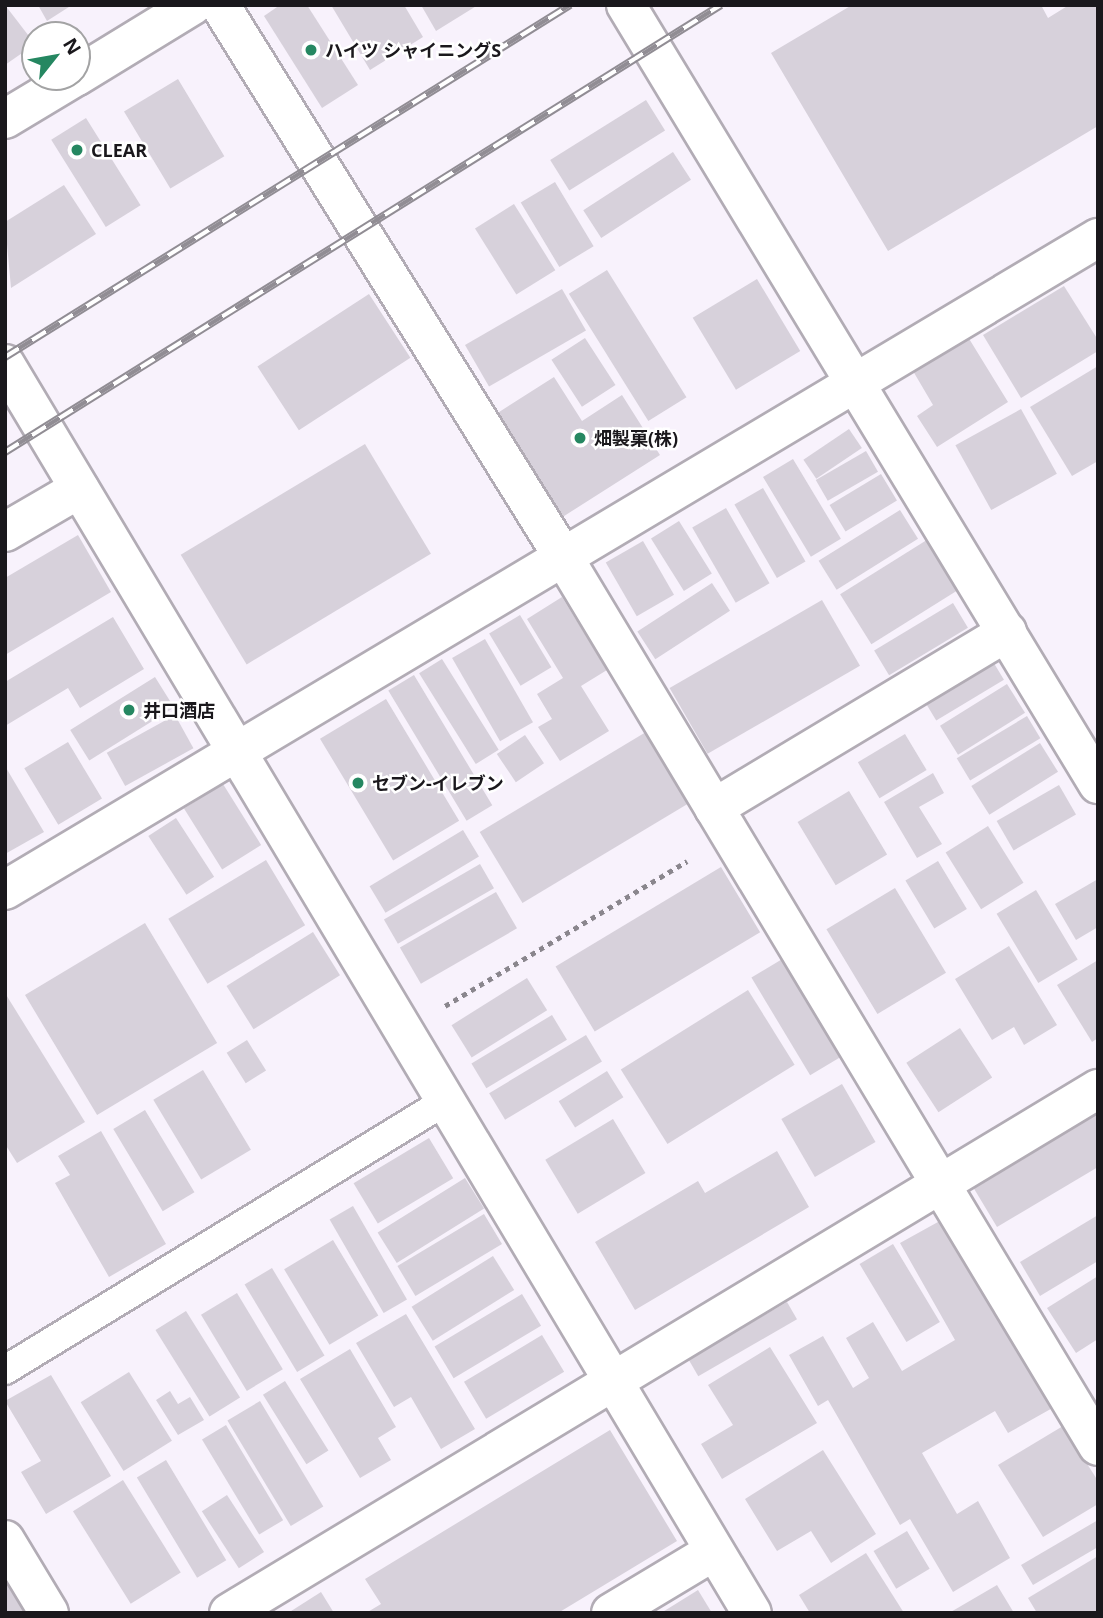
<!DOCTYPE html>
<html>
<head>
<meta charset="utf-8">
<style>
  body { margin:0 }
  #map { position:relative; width:1103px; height:1618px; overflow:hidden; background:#f8f2fc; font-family:"Open Sans","Noto Sans JP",sans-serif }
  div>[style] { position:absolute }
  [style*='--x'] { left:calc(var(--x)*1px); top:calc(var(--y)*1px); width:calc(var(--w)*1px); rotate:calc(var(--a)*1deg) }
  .building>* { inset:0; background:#d7d1db; transform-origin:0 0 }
  .path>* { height:4.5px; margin-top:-2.25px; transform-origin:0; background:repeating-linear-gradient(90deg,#8a868d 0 5px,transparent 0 10px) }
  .roads { filter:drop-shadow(2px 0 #b2acb5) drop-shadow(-2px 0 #b2acb5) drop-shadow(0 2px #b2acb5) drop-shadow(0 -2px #b2acb5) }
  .lane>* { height:28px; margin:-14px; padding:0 14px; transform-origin:14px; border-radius:14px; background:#fff }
  .street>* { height:38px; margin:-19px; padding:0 19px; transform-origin:19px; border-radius:19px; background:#fff }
  .rail>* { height:8px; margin-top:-4px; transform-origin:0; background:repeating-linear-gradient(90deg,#fff 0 16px,#918d94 0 32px); box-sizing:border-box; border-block:2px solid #918d94 }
  .dots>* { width:19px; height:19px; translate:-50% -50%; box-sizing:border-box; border:4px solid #fff; border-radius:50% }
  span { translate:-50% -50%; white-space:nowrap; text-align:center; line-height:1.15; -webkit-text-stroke:5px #fff; paint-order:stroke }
  .poi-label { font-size:18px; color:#1a181c; font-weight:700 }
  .left { translate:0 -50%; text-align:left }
  .frame { position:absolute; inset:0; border:7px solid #1a181c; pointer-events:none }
  .north { position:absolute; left:21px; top:21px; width:70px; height:70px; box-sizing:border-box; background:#fff; border:2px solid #a3a3a4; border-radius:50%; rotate:59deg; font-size:19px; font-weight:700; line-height:28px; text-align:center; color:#1a181c }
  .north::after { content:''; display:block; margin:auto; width:24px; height:32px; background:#258761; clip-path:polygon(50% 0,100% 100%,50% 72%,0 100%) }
</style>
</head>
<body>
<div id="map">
  <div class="building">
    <i style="clip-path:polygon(5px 5px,35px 44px,5px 65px)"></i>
    <i style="clip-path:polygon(38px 5px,72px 5px,47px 21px)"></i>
    <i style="clip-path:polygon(280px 5px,307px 5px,358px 85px,322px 108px,264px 16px)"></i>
    <i style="clip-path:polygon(331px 5px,404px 5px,423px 37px,370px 70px)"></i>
    <i style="clip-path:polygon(421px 5px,478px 5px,436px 31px)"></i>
    <i style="clip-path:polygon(852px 5px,1041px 5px,1048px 18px,1069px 5px,1098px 5px,1098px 126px,888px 251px,771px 53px)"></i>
    <i style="left:178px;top:79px;width:90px;height:63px;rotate:59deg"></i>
    <i style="left:646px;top:100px;width:36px;height:113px;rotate:58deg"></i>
    <i style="left:86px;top:118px;width:103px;height:41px;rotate:58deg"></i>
    <i style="left:673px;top:152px;width:33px;height:107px;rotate:57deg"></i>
    <i style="left:555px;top:182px;width:75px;height:40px;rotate:59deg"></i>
    <i style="clip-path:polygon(64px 185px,96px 234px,11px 288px,5px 222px)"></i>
    <i style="left:514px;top:204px;width:78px;height:46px;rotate:58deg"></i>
    <i style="left:607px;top:270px;width:150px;height:45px;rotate:58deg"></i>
    <i style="left:757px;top:279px;width:84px;height:75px;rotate:59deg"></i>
    <i style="clip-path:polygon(1064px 286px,1098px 340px,1098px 351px,1021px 398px,983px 335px)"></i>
    <i style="left:562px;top:289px;width:48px;height:112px;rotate:60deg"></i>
    <i style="left:369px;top:294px;width:76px;height:133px;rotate:57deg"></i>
    <i style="clip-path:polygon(968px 337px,1008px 402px,937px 447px,917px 416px,933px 405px,913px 371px)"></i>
    <i style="left:585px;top:338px;width:56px;height:40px;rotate:57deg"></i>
    <i style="clip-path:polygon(1098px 366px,1098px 461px,1072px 476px,1030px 407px)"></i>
    <i style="clip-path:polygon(554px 377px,582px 421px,622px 395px,660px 455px,561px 518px,496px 414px)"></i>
    <i style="left:1021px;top:409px;width:74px;height:75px;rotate:61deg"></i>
    <i style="left:849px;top:429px;width:23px;height:55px;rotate:56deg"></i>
    <i style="left:365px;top:444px;width:128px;height:215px;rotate:59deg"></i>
    <i style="left:866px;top:451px;width:24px;height:58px;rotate:60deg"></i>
    <i style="left:793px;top:459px;width:93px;height:35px;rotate:59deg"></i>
    <i style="left:881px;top:474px;width:31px;height:60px;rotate:59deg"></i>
    <i style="left:763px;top:488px;width:85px;height:33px;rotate:60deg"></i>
    <i style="left:726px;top:508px;width:87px;height:39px;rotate:60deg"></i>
    <i style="left:900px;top:510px;width:34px;height:96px;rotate:58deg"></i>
    <i style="left:679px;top:521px;width:62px;height:33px;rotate:58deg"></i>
    <i style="clip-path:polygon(78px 535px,111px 592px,5px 655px,5px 578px)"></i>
    <i style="left:930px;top:538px;width:59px;height:106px;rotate:58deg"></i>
    <i style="left:643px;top:541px;width:62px;height:43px;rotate:60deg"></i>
    <i style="left:712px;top:583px;width:33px;height:89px;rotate:57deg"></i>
    <i style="clip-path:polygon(562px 597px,607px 670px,581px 686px,609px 731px,560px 761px,538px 727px,552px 719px,537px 694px,563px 678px,527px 619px)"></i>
    <i style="left:822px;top:600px;width:76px;height:176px;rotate:60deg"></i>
    <i style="left:953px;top:603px;width:29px;height:92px;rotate:59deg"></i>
    <i style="left:520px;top:615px;width:61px;height:36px;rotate:59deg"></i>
    <i style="clip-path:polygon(113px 617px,144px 669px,80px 708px,68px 688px,5px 726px,5px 682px)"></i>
    <i style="left:485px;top:639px;width:96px;height:38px;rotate:60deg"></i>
    <i style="left:989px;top:655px;width:29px;height:79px;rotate:59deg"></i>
    <i style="left:442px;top:659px;width:107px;height:27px;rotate:58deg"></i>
    <i style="left:414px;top:675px;width:152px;height:30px;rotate:59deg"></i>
    <i style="left:155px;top:677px;width:36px;height:100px;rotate:58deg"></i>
    <i style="left:1007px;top:684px;width:34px;height:79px;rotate:58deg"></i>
    <i style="left:386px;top:699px;width:142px;height:77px;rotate:59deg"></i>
    <i style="left:175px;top:715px;width:38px;height:78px;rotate:61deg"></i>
    <i style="left:1027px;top:716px;width:26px;height:82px;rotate:59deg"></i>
    <i style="left:646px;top:732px;width:83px;height:194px;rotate:59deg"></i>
    <i style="left:905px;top:734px;width:42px;height:55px;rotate:59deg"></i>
    <i style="left:525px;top:735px;width:34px;height:34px;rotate:56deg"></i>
    <i style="left:68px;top:742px;width:66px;height:51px;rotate:59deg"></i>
    <i style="left:1040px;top:743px;width:34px;height:81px;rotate:58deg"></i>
    <i style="clip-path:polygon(5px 766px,44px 832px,5px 854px)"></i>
    <i style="clip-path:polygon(933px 773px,944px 793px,919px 807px,942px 844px,917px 858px,884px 802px)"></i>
    <i style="left:223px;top:784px;width:72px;height:46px;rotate:58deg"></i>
    <i style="left:1059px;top:785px;width:34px;height:72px;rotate:60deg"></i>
    <i style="left:849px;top:791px;width:74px;height:60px;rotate:59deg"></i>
    <i style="left:176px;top:818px;width:70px;height:33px;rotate:57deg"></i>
    <i style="left:988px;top:826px;width:67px;height:50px;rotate:58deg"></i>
    <i style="left:463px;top:830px;width:31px;height:109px;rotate:59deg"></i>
    <i style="left:266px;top:860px;width:76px;height:114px;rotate:59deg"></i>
    <i style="left:938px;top:861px;width:56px;height:38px;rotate:59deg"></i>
    <i style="left:480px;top:864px;width:28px;height:111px;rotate:60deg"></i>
    <i style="left:721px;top:867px;width:76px;height:193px;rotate:59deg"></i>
    <i style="clip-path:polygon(1098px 879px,1098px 927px,1076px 940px,1055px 904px)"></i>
    <i style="left:895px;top:888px;width:99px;height:80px;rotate:59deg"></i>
    <i style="left:1036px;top:890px;width:81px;height:46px;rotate:59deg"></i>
    <i style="left:496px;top:892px;width:42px;height:111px;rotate:60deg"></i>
    <i style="left:145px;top:923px;width:140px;height:140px;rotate:59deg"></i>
    <i style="left:313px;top:932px;width:51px;height:102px;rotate:58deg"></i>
    <i style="clip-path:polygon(1009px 946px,1057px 1025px,1024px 1045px,1014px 1027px,992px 1040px,955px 979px)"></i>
    <i style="left:784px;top:958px;width:114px;height:38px;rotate:59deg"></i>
    <i style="clip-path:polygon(1098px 960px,1098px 1038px,1092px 1042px,1057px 985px)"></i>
    <i style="left:527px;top:978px;width:38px;height:89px;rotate:58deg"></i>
    <i style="left:748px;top:990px;width:88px;height:150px;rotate:58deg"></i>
    <i style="clip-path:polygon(5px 993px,85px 1122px,17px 1163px,5px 1144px)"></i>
    <i style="left:552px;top:1015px;width:29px;height:94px;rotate:59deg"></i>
    <i style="left:960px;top:1028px;width:59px;height:64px;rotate:57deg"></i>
    <i style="left:586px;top:1035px;width:31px;height:113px;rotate:59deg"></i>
    <i style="left:247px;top:1040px;width:36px;height:24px;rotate:58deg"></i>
    <i style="left:203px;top:1070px;width:93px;height:58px;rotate:59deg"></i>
    <i style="left:607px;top:1071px;width:31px;height:57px;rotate:58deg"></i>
    <i style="left:842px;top:1084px;width:67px;height:70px;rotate:60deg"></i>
    <i style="left:145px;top:1110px;width:96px;height:37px;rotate:59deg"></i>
    <i style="clip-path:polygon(1098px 1113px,1098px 1167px,997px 1227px,973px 1187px)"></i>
    <i style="left:613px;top:1119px;width:63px;height:79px;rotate:59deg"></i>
    <i style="clip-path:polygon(101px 1131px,166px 1244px,109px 1277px,55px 1183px,70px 1175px,58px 1156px)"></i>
    <i style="left:429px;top:1138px;width:47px;height:88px;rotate:59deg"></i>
    <i style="clip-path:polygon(777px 1151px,809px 1207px,635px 1310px,595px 1242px,698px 1181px,705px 1193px)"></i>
    <i style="left:465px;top:1178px;width:36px;height:103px;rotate:58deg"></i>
    <i style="left:353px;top:1206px;width:108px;height:27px;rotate:60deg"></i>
    <i style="left:484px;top:1214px;width:35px;height:101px;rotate:59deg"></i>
    <i style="clip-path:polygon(1098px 1215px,1098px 1261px,1040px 1296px,1020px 1262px)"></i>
    <i style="clip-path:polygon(947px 1217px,1056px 1406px,1008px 1433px,995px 1411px,922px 1453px,957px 1514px,978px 1501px,1010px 1558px,953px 1592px,910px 1519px,900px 1525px,828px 1400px,818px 1406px,789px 1355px,823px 1336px,853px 1388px,869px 1378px,846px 1338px,873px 1322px,902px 1371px,955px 1340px,900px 1243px)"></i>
    <i style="left:333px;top:1240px;width:88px;height:57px;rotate:59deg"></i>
    <i style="left:893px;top:1244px;width:91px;height:39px;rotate:59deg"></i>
    <i style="left:493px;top:1256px;width:40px;height:96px;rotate:58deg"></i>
    <i style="left:272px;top:1268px;width:102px;height:32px;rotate:59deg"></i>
    <i style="clip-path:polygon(1098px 1276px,1098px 1339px,1076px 1353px,1047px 1308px)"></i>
    <i style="left:237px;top:1293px;width:89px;height:42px;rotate:59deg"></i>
    <i style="left:522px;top:1294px;width:37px;height:102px;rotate:59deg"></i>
    <i style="left:787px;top:1302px;width:20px;height:114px;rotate:60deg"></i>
    <i style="left:186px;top:1311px;width:102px;height:36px;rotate:58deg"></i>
    <i style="clip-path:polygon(406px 1314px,475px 1429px,441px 1449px,411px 1397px,394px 1407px,356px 1343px)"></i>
    <i style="left:542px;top:1335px;width:43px;height:91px;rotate:59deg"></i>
    <i style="clip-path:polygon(770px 1347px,817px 1423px,722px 1479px,701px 1444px,733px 1425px,708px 1385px)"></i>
    <i style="clip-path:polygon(350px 1349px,396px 1427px,378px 1438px,391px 1460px,360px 1478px,300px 1379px)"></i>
    <i style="left:129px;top:1372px;width:81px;height:57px;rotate:58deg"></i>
    <i style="clip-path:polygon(51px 1375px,111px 1476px,46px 1514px,21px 1472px,41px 1461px,5px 1401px)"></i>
    <i style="left:285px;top:1381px;width:82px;height:26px;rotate:58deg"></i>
    <i style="clip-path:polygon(170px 1391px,178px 1404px,190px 1397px,204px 1420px,178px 1435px,156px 1400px)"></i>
    <i style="left:260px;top:1401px;width:123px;height:38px;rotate:59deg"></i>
    <i style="left:226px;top:1425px;width:111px;height:28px;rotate:59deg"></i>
    <i style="clip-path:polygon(1063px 1426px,1098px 1481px,1098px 1504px,1043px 1537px,998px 1465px)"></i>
    <i style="clip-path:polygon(610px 1430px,677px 1541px,558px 1613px,366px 1613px,381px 1604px,365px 1579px)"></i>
    <i style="clip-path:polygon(823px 1450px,876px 1534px,831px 1563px,811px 1531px,777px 1551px,745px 1499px)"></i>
    <i style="left:166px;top:1460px;width:117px;height:34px;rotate:59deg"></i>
    <i style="left:123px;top:1480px;width:109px;height:59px;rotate:58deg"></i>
    <i style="left:227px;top:1495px;width:68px;height:30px;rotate:57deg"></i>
    <i style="clip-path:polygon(1098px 1520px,1098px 1547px,1033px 1585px,1021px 1565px)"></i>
    <i style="left:907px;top:1531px;width:44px;height:39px;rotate:59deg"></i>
    <i style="clip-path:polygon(866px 1553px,904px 1613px,810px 1613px,799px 1595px)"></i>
    <i style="clip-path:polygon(1098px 1556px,1098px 1613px,1037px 1613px,1028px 1598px)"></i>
    <i style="clip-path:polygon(5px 1575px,28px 1613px,5px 1613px)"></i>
    <i style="clip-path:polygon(997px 1585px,1014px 1613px,949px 1613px)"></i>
    <i style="clip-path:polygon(698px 1590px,712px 1613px,661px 1613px)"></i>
    <i style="clip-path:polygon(321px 1592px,334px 1613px,288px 1613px)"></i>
  </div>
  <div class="path">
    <i style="--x:445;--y:1006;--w:282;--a:-30.9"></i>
  </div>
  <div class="roads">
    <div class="lane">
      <i style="--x:5;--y:1370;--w:514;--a:-31.4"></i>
    </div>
    <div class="street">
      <i style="--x:220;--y:5;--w:651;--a:58.12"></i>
      <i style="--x:564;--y:558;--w:1036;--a:58.98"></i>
      <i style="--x:626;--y:5;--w:911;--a:58.79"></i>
      <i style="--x:77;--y:76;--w:136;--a:-31.5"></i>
      <i style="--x:5;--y:119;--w:82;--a:-31"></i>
      <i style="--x:5;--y:364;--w:1455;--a:59.12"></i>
      <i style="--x:5;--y:532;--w:86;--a:-30.2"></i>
      <i style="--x:714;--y:808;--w:342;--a:-31"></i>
      <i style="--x:5;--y:890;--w:1273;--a:-30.82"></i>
      <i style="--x:5;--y:1540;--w:85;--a:58.9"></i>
      <i style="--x:229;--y:1613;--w:1015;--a:-31.09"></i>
      <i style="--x:611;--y:1613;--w:120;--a:-31"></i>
    </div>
  </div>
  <div class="rail">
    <i style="--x:5;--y:357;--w:666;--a:-31.92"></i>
    <i style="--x:5;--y:452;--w:844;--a:-31.98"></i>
  </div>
  <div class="dots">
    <i style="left:311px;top:50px;background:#258761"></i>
    <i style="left:77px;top:150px;background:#258761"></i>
    <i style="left:580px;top:438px;background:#258761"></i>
    <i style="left:129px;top:710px;background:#258761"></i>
    <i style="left:358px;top:783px;background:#258761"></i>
  </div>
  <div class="poi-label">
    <span class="left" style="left:325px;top:50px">ハイツ シャイニングS</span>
    <span class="left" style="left:91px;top:150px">CLEAR</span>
    <span class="left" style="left:594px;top:438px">畑製菓(株)</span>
    <span class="left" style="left:143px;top:710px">井口酒店</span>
    <span class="left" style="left:372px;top:783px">セブン-イレブン</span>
  </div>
  <div class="frame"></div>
  <div class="north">N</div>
</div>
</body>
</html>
